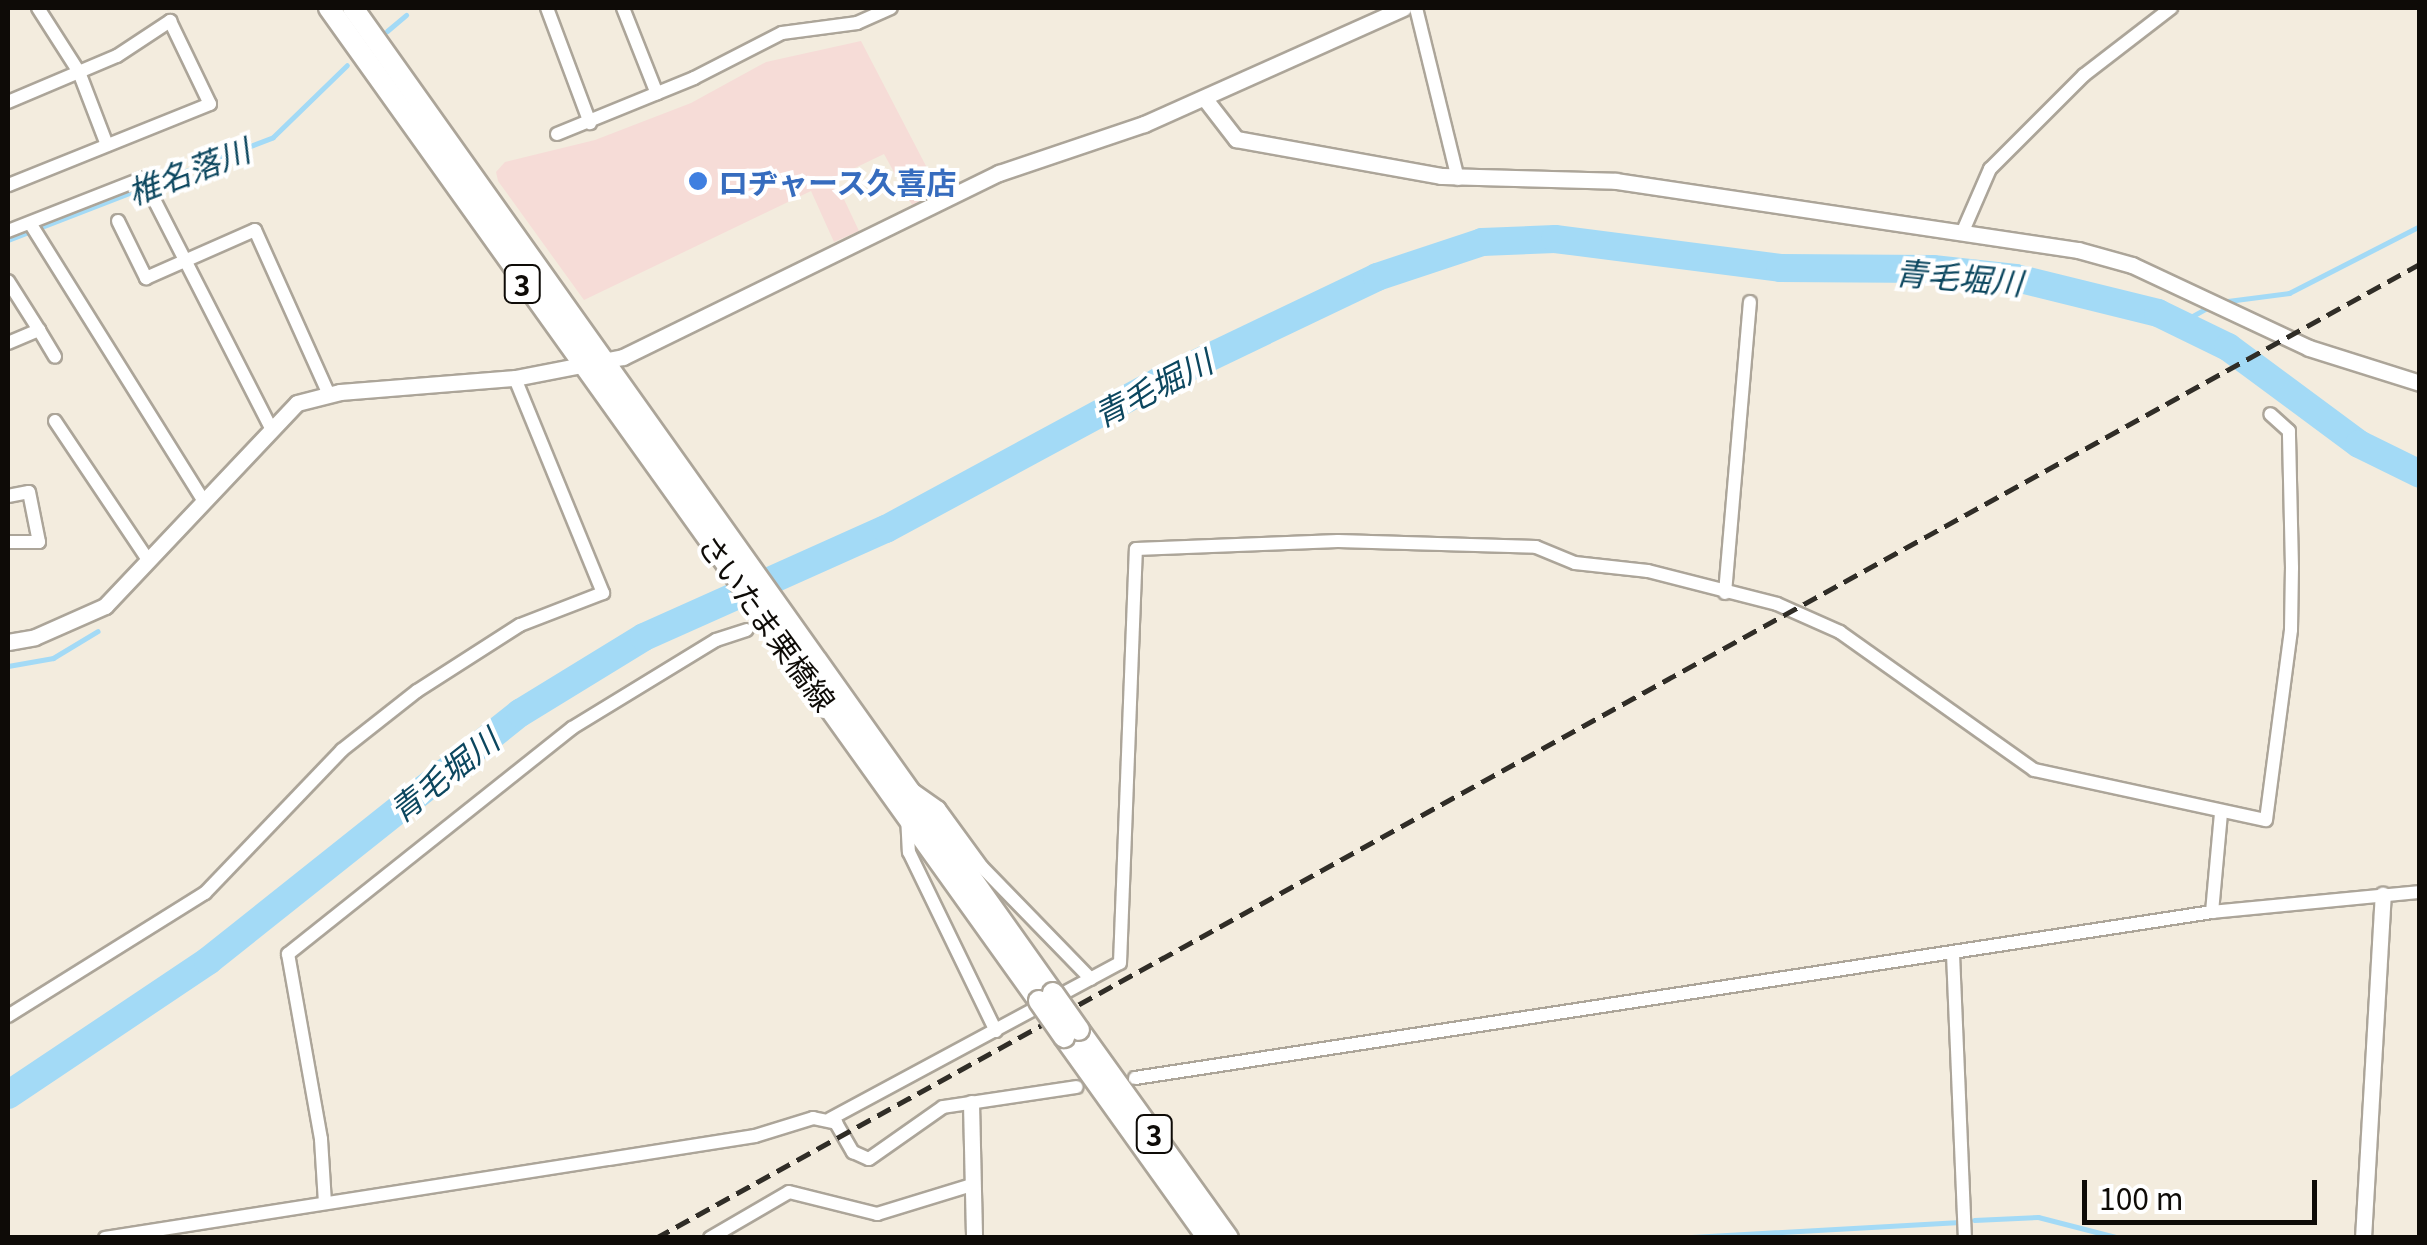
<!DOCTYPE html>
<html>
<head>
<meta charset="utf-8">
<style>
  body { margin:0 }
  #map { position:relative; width:2427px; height:1245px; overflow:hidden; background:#f3ecde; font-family:Georgia,"Noto Sans JP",serif }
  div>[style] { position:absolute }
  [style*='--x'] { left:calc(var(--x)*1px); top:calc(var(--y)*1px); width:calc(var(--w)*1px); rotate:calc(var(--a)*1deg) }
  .commercial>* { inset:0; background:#f6dcd7 }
  .stream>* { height:5px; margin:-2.5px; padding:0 2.5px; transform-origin:2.5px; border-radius:2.5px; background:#a3daf6 }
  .river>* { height:28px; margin:-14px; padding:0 14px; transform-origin:14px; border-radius:14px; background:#a3daf6 }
  .roads { filter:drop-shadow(2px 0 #aca599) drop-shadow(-2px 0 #aca599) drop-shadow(0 2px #aca599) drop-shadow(0 -2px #aca599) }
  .minor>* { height:12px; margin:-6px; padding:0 6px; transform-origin:6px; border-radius:6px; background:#fff }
  .tertiary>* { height:15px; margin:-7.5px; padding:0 7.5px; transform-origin:7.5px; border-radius:7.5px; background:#fff }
  .primary>* { height:20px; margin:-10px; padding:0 10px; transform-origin:10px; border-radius:10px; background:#fff }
  .rail>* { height:5px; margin-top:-2.5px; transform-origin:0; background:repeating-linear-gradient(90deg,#302d27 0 15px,transparent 0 23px) }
  .bridges { filter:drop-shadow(2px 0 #aca599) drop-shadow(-2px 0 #aca599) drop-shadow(0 2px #aca599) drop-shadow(0 -2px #aca599) }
  .primary-bridge>* { height:20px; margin:-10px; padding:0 10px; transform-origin:10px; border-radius:10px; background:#fff }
  .dots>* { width:28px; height:28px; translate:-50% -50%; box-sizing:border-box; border:5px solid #fff; border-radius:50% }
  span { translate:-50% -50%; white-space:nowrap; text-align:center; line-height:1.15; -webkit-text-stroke:8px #fff; paint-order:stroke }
  .shield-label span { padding:2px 8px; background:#fff; border:2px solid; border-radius:8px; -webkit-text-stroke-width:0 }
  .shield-label { font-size:28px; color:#0e0b07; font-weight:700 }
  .shop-label { font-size:30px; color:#366cbe; font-weight:700 }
  .left { translate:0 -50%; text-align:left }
  .street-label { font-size:30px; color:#0e0b07 }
  .water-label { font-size:32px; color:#0c475f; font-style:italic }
  .frame { position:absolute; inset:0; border:10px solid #0e0b07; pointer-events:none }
  .scale { position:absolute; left:2082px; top:1180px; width:235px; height:45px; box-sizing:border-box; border:5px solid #0e0b07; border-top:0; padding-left:12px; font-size:30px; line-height:35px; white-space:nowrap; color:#0e0b07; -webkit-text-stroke:8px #fff; paint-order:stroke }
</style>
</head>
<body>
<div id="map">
  <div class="commercial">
    <i style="clip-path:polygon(861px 41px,939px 191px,912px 205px,884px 154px,834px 178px,859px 231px,834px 242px,811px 191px,584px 300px,498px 181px,496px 172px,505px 162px,595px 140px,691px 103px,766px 62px)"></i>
  </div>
  <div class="stream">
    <i style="--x:387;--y:31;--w:25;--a:-40"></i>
    <i style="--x:8;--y:240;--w:284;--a:-21.2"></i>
    <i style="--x:273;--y:137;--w:103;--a:-44.2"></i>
    <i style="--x:2220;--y:302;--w:70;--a:-7.4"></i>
    <i style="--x:2289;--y:293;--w:147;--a:-27.1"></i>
    <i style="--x:2178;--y:324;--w:37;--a:-29"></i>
    <i style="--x:8;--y:666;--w:46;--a:-10.1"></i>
    <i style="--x:53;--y:658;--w:52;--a:-31"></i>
    <i style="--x:1974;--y:1220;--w:64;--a:-2.7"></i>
    <i style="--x:2038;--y:1217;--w:84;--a:14.5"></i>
    <i style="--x:1674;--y:1238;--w:282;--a:-3.2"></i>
  </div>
  <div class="river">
    <i style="--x:8;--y:1095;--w:241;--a:-33.8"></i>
    <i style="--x:208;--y:961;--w:399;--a:-38.5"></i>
    <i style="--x:520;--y:713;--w:145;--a:-31.5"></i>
    <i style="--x:644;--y:637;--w:265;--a:-24.1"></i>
    <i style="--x:886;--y:529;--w:309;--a:-28.4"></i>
    <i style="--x:1158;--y:382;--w:243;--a:-25.6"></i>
    <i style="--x:1377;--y:277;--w:111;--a:-18.4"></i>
    <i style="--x:1482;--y:242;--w:73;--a:-2.4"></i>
    <i style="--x:1555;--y:239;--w:227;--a:7.3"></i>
    <i style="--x:1780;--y:268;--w:153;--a:0.4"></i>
    <i style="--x:1933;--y:269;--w:83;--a:6.2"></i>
    <i style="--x:2016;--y:278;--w:146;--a:13.8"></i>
    <i style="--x:2158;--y:313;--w:78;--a:25.9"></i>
    <i style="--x:2228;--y:347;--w:163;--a:36.5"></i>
    <i style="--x:2359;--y:444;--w:68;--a:26.2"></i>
  </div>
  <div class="roads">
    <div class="minor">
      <i style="--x:38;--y:8;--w:76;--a:57.4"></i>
      <i style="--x:79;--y:72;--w:78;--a:69"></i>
      <i style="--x:547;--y:8;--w:123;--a:69.5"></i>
      <i style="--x:623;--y:8;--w:92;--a:68.4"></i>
      <i style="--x:1416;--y:8;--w:176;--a:76.2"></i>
      <i style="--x:8;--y:102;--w:118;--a:-22.9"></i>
      <i style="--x:117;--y:56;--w:64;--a:-33.4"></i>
      <i style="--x:170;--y:21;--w:92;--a:64.3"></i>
      <i style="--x:210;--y:104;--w:218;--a:158.1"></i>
      <i style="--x:557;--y:134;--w:148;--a:-22.2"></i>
      <i style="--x:694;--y:78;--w:99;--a:-27.1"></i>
      <i style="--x:782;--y:33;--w:76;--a:-7.6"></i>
      <i style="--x:857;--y:23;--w:37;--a:-24"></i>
      <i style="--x:118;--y:221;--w:64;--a:63.8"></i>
      <i style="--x:146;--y:278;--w:119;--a:-23.8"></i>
      <i style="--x:255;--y:230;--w:181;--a:65.8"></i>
      <i style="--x:30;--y:223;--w:327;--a:58"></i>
      <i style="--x:8;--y:231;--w:145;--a:-21.4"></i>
      <i style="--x:143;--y:178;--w:279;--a:62.9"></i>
      <i style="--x:1963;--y:231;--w:68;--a:-66.5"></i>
      <i style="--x:1990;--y:169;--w:133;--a:-45"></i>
      <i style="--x:2084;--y:75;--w:110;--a:-37.6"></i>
      <i style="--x:8;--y:281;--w:58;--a:57.7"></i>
      <i style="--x:8;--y:343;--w:34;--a:-23"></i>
      <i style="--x:39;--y:330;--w:31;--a:59"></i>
      <i style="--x:55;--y:421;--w:167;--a:56.2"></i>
      <i style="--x:8;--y:496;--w:21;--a:-11"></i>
      <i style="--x:29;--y:492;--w:51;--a:78.7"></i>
      <i style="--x:39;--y:542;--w:31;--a:180"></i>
      <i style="--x:1725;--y:593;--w:292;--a:-85.1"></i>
      <i style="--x:912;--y:789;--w:33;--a:35"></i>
      <i style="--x:939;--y:808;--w:73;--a:53.9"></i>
      <i style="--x:982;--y:867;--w:156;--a:45.8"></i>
      <i style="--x:907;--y:816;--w:36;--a:87"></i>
      <i style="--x:909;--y:852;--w:199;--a:64.1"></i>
      <i style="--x:2212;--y:912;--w:99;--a:-84.8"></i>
      <i style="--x:1953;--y:954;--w:284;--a:87.6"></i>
      <i style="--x:8;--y:1016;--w:232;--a:-32"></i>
      <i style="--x:205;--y:893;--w:198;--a:-46.2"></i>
      <i style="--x:342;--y:750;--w:95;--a:-38.2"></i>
      <i style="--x:417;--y:691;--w:122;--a:-32.7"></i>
      <i style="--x:520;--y:625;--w:89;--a:-21.1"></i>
      <i style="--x:603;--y:593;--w:232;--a:-112.3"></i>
      <i style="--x:1135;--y:1078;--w:1090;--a:-8.76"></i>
      <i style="--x:2212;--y:912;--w:209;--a:-5.5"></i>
      <i style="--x:830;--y:1119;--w:329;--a:-28.3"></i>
      <i style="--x:1120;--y:963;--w:414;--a:-87.8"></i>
      <i style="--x:1136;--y:549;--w:202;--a:-2.3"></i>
      <i style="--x:1338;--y:541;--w:198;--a:1.7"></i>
      <i style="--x:1536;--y:547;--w:42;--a:22.3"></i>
      <i style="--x:1575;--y:563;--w:73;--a:6.3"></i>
      <i style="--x:1648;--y:571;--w:133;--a:14.3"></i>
      <i style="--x:1777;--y:604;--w:69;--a:24"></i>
      <i style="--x:1840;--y:632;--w:238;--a:35.4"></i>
      <i style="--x:2034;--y:770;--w:237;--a:12.2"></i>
      <i style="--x:2266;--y:820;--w:192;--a:-82.5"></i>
      <i style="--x:2291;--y:630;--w:62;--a:-89.1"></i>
      <i style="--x:2292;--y:568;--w:137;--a:-91.3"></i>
      <i style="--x:2289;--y:431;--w:25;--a:-138"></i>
      <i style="--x:325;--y:1203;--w:64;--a:-93.6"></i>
      <i style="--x:321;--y:1139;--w:188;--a:-100.1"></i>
      <i style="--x:288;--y:954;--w:363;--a:-38.5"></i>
      <i style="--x:572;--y:728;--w:169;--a:-31.4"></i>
      <i style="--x:716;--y:640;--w:32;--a:-18"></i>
      <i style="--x:105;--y:1238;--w:658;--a:-8.92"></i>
      <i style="--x:755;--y:1136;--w:61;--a:-17.2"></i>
      <i style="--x:813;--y:1118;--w:24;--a:12"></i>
      <i style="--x:836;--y:1123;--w:34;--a:60"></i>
      <i style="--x:853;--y:1152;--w:17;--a:24"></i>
      <i style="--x:869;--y:1159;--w:90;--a:-35.1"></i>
      <i style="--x:943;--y:1107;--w:135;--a:-8.5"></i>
      <i style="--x:710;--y:1238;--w:91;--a:-30.2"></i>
      <i style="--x:789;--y:1192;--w:91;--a:14"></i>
      <i style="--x:877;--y:1214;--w:99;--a:-17"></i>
    </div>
    <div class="tertiary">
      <i style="--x:1205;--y:99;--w:51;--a:52.2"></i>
      <i style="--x:1236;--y:139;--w:208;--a:10.2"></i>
      <i style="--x:1441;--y:176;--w:175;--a:1.6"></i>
      <i style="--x:1616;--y:181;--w:467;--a:8.5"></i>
      <i style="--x:2078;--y:250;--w:56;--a:15.5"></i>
      <i style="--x:2132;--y:265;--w:195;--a:25.1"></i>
      <i style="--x:2309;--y:348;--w:116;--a:17.5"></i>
      <i style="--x:8;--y:642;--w:27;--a:-10"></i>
      <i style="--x:35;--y:637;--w:77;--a:-23.9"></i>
      <i style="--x:105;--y:606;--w:279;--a:-46.6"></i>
      <i style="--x:297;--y:403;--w:44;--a:-14.3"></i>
      <i style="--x:340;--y:392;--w:176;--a:-4.6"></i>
      <i style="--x:515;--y:378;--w:110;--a:-11"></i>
      <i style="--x:623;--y:357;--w:419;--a:-26.1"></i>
      <i style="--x:999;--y:173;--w:153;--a:-18.7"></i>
      <i style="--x:1144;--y:124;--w:284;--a:-24.1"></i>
      <i style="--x:971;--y:1103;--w:135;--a:88.7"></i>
      <i style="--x:2363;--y:1238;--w:344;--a:-86.7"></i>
    </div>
    <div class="primary">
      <i style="--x:329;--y:8;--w:1221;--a:54.44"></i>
      <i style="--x:353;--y:8;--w:1208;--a:54.6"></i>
      <i style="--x:1079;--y:1030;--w:256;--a:54.4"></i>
      <i style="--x:1064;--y:1037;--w:247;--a:54.4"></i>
    </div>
  </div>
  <div class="rail">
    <i style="--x:656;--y:1238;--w:2015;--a:-28.91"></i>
  </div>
  <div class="bridges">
    <div class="primary-bridge">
      <i style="--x:1053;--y:993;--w:45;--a:54.9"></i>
      <i style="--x:1039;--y:1001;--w:44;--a:55.2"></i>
    </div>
  </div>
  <div class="dots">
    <i style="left:698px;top:181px;background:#3f7fe0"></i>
  </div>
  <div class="shield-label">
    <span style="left:522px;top:284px">3</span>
    <span style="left:1154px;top:1134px">3</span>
  </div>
  <div class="shop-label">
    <span class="left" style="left:718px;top:181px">ロヂャース久喜店</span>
  </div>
  <div class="street-label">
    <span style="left:768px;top:622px;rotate:54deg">さいたま栗橋線</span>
  </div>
  <div class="water-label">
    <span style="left:188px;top:170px;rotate:-21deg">椎名落川</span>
    <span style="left:1959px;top:276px;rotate:5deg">青毛堀川</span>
    <span style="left:1152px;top:387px;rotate:-27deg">青毛堀川</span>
    <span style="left:443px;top:774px;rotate:-38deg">青毛堀川</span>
  </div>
  <div class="frame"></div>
  <div class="scale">100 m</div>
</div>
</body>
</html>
